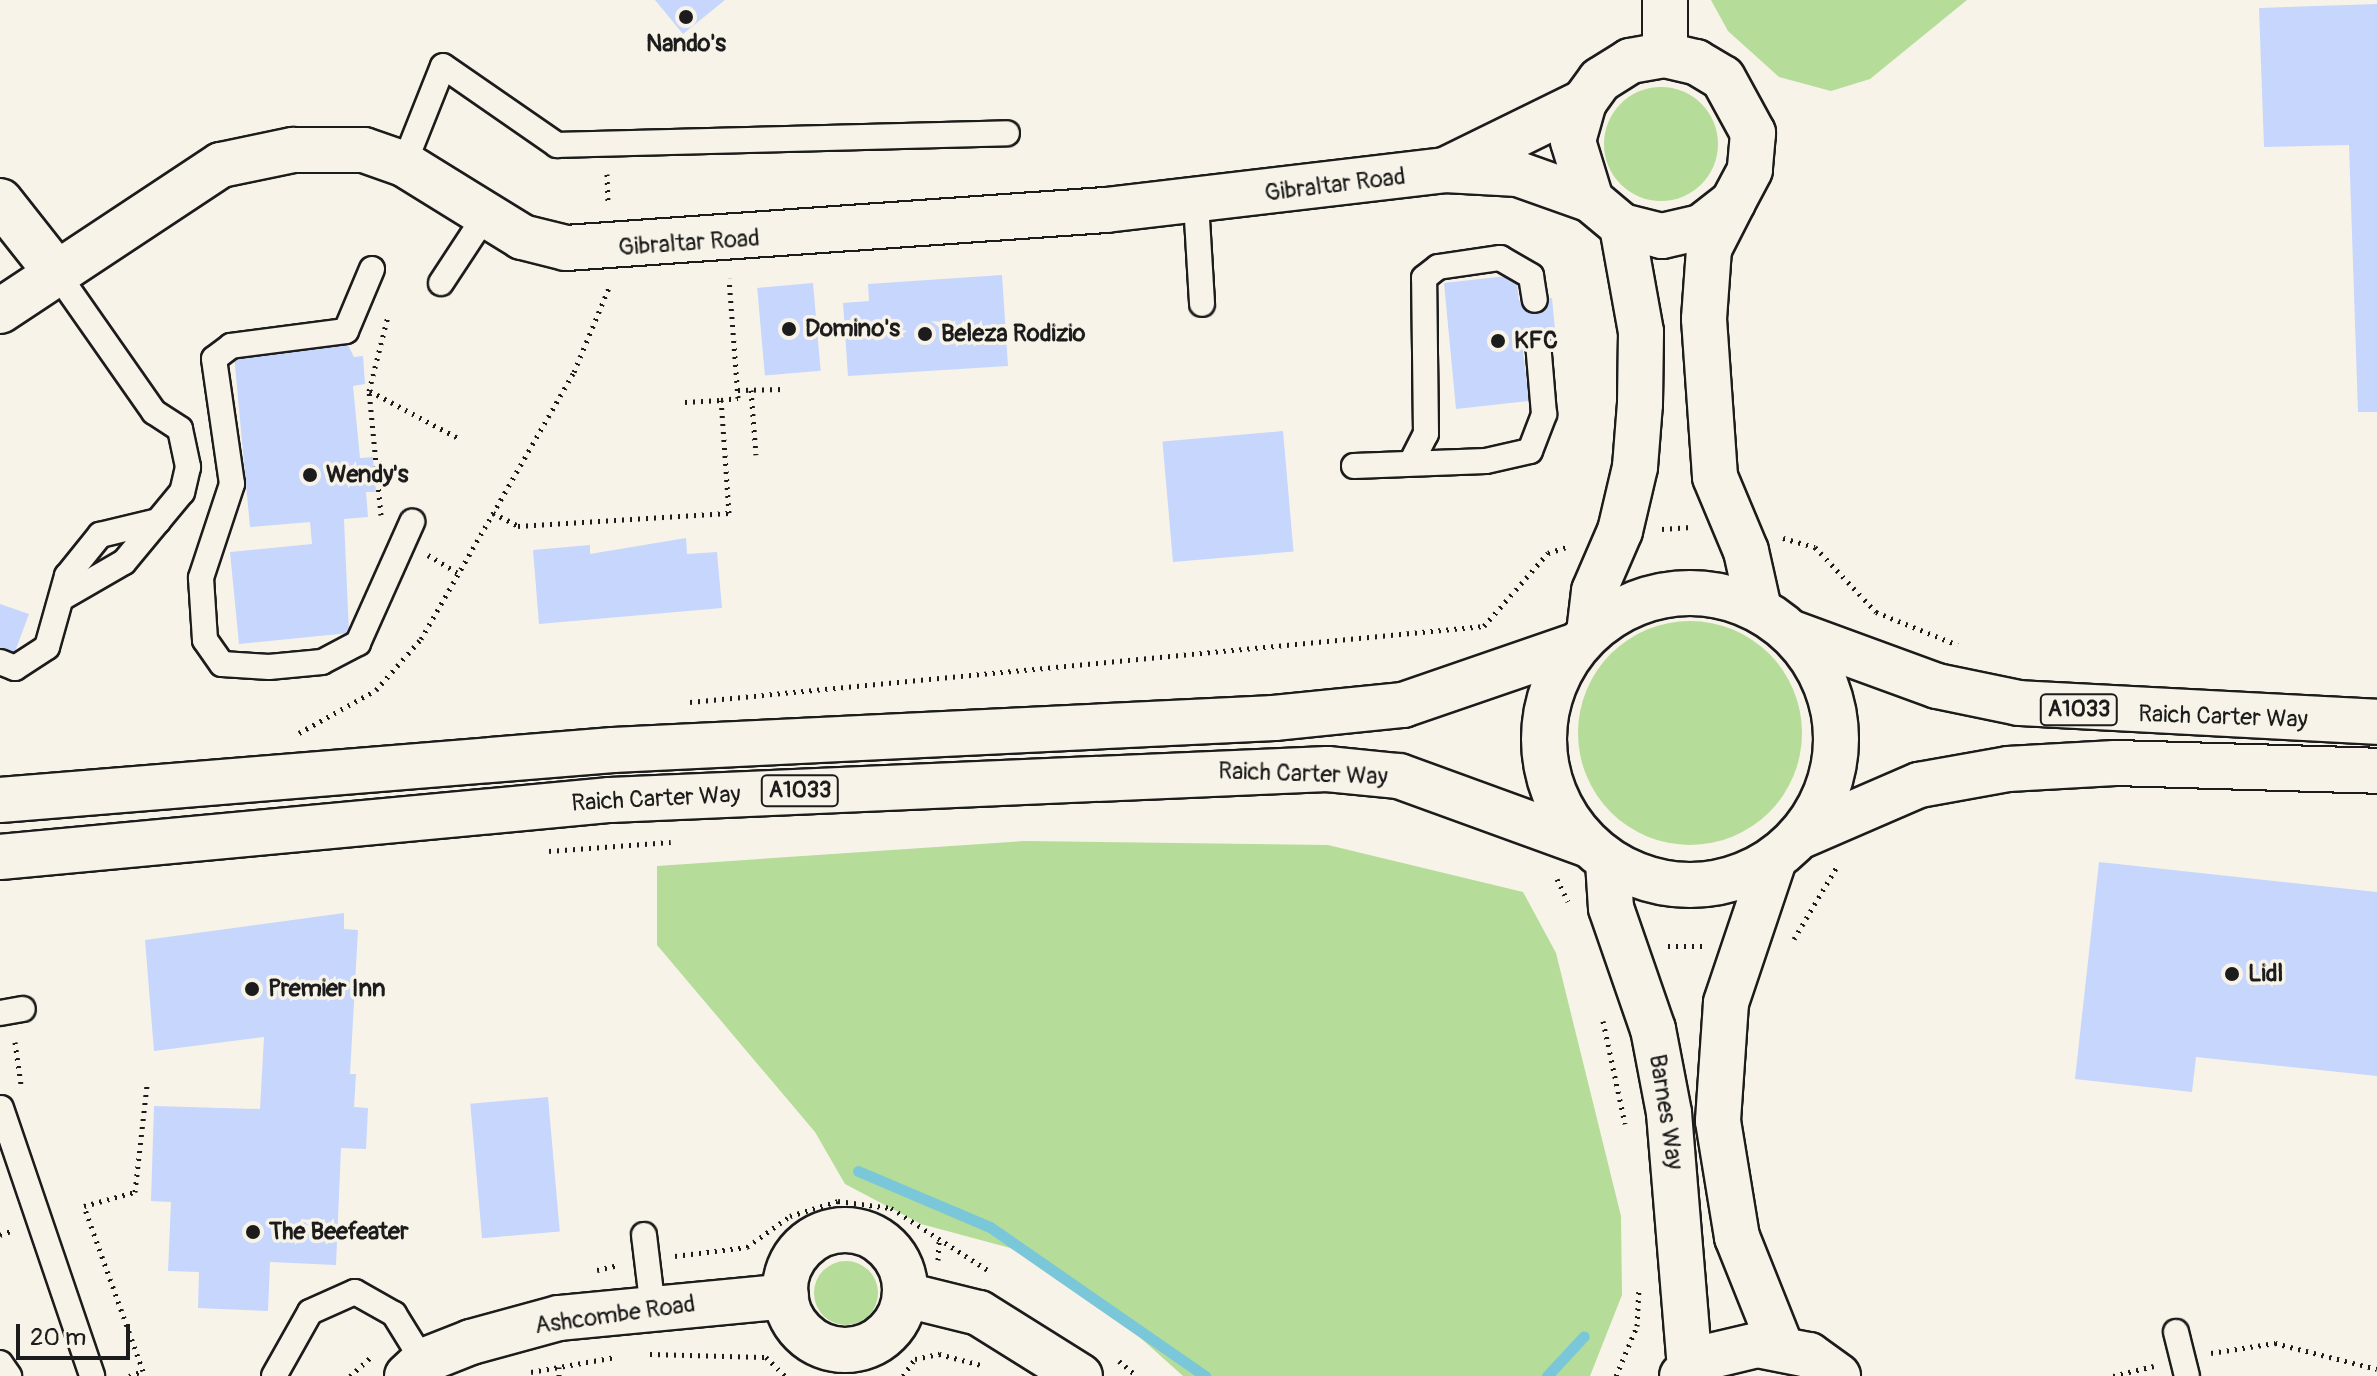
<!DOCTYPE html>
<html>
<head>
<meta charset="utf-8">
<style>
  body { margin:0 }
  #map { position:relative; width:2377px; height:1376px; overflow:hidden; background:#f7f3e8; font-family:Pangolin,sans-serif }
  div>[style] { position:absolute }
  [style*='--x'] { left:calc(var(--x)*1px); top:calc(var(--y)*1px); width:calc(var(--w)*1px); rotate:calc(var(--a)*1deg) }
  .green>* { inset:0; background:#b5dc98 }
  .round { border-radius:50% }
  .stream>* { height:11px; margin:-5.5px; padding:0 5.5px; transform-origin:5.5px; border-radius:5.5px; background:#7bc7da }
  .building>* { inset:0; background:#c6d6fd; transform-origin:0 0 }
  .path>* { height:5px; margin-top:-2.5px; transform-origin:0; background:repeating-linear-gradient(90deg,#1c1c1c 0 2px,transparent 0 8px) }
  .roads { filter:drop-shadow(2px 0 #1c1c1c) drop-shadow(-2px 0 #1c1c1c) drop-shadow(0 2px #1c1c1c) drop-shadow(0 -2px #1c1c1c) }
  .service>* { height:24px; margin:-12px; padding:0 12px; transform-origin:12px; border-radius:12px; background:#f7f3e8 }
  .minor>* { height:44px; margin:-22px; padding:0 22px; transform-origin:22px; border-radius:22px; background:#f7f3e8 }
  .minor>.ring { margin:-22px; padding:0; box-sizing:content-box; background:none; border:44px solid #f7f3e8; border-radius:50% }
  .tertiary>* { height:44px; margin:-22px; padding:0 22px; transform-origin:22px; border-radius:22px; background:#f7f3e8 }
  .trunk>* { height:44px; margin:-22px; padding:0 22px; transform-origin:22px; border-radius:22px; background:#f7f3e8 }
  .trunk>.ring { margin:-22px; padding:0; box-sizing:content-box; background:none; border:44px solid #f7f3e8; border-radius:50% }
  .dots>* { width:22px; height:22px; translate:-50% -50%; box-sizing:border-box; border:4px solid #f7f3e8; border-radius:50% }
  span { translate:-50% -50%; white-space:nowrap; text-align:center; line-height:1.15; -webkit-text-stroke:7px #f7f3e8; paint-order:stroke }
  .shield-label span { padding:2px 6px; background:#f7f3e8; border:2px solid; border-radius:6px; -webkit-text-stroke-width:0 }
  .shield-label { font-size:22px; color:#1c1c1c; font-weight:700 }
  .poi-label { font-size:24px; color:#1c1c1c; font-weight:700 }
  .left { translate:0 -50%; text-align:left }
  .street-label { font-size:24px; color:#1c1c1c }
  .scale { position:absolute; left:16px; top:1324px; width:114px; height:36px; box-sizing:border-box; border:4px solid #1c1c1c; border-top:0; padding-left:10px; font-size:24px; line-height:28px; white-space:nowrap; color:#1c1c1c; -webkit-text-stroke:6px #f7f3e8; paint-order:stroke }
</style>
</head>
<body>
<div id="map">
  <div class="green">
    <i style="clip-path:polygon(1711px 0,1967px 0,1870px 79px,1831px 91px,1779px 77px,1728px 31px)"></i>
    <i class="round" style="left:1604px;top:87px;width:114px;height:114px"></i>
    <i class="round" style="left:1578px;top:621px;width:224px;height:224px"></i>
    <i style="clip-path:polygon(1024px 841px,1328px 845px,1523px 892px,1556px 953px,1621px 1216px,1622px 1295px,1590px 1376px,1183px 1376px,1115px 1315px,1014px 1249px,921px 1224px,845px 1184px,815px 1132px,657px 945px,657px 866px)"></i>
    <i class="round" style="left:814px;top:1261px;width:64px;height:64px"></i>
  </div>
  <div class="stream">
    <i style="--x:858;--y:1171;--w:143;--a:23"></i>
    <i style="--x:990;--y:1227;--w:262;--a:34.7"></i>
    <i style="--x:1547;--y:1376;--w:54;--a:-47.2"></i>
  </div>
  <div class="building">
    <i style="clip-path:polygon(655px 0,725px 0,683px 34px)"></i>
    <i style="clip-path:polygon(2377px 4px,2377px 412px,2358px 412px,2349px 145px,2264px 147px,2259px 8px)"></i>
    <i style="clip-path:polygon(1002px 275px,1008px 366px,848px 376px,843px 303px,869px 301px,868px 284px)"></i>
    <i style="clip-path:polygon(1516px 275px,1519px 301px,1552px 298px,1556px 340px,1522px 343px,1529px 401px,1456px 409px,1444px 283px)"></i>
    <i style="left:813px;top:283px;width:88px;height:56px;rotate:85deg"></i>
    <i style="clip-path:polygon(344px 337px,354px 357px,363px 356px,365px 384px,353px 386px,360px 458px,373px 457px,376px 492px,366px 492px,368px 517px,344px 519px,349px 633px,239px 644px,230px 552px,312px 544px,310px 522px,250px 527px,234px 355px)"></i>
    <i style="left:1283px;top:431px;width:121px;height:121px;rotate:85deg"></i>
    <i style="clip-path:polygon(686px 538px,687px 554px,717px 552px,722px 608px,539px 624px,533px 550px,590px 545px,590px 554px)"></i>
    <i style="clip-path:polygon(0 604px,29px 614px,10px 665px,0 661px)"></i>
    <i style="clip-path:polygon(2099px 862px,2377px 892px,2377px 1076px,2196px 1057px,2192px 1092px,2075px 1079px)"></i>
    <i style="clip-path:polygon(344px 913px,344px 929px,358px 930px,350px 1074px,356px 1074px,354px 1107px,368px 1108px,366px 1149px,341px 1148px,336px 1265px,270px 1262px,268px 1311px,198px 1308px,199px 1272px,168px 1271px,171px 1202px,151px 1201px,154px 1106px,260px 1109px,264px 1037px,154px 1051px,145px 940px)"></i>
    <i style="left:548px;top:1097px;width:135px;height:78px;rotate:85deg"></i>
  </div>
  <div class="path">
    <i style="--x:607;--y:174;--w:30;--a:88"></i>
    <i style="--x:738;--y:390;--w:46;--a:-1.2"></i>
    <i style="--x:751;--y:390;--w:65;--a:85.6"></i>
    <i style="--x:370;--y:391;--w:102;--a:28.1"></i>
    <i style="--x:685;--y:402;--w:36;--a:-3"></i>
    <i style="--x:493;--y:513;--w:28;--a:27"></i>
    <i style="--x:518;--y:526;--w:211;--a:-3.5"></i>
    <i style="--x:729;--y:513;--w:113;--a:-94"></i>
    <i style="--x:721;--y:400;--w:17;--a:-7"></i>
    <i style="--x:738;--y:398;--w:120;--a:-94.3"></i>
    <i style="--x:381;--y:515;--w:125;--a:-95.5"></i>
    <i style="--x:369;--y:391;--w:77;--a:-75.8"></i>
    <i style="--x:1662;--y:529;--w:29;--a:-4"></i>
    <i style="--x:1783;--y:538;--w:33;--a:16"></i>
    <i style="--x:1815;--y:547;--w:89;--a:46.8"></i>
    <i style="--x:1876;--y:612;--w:88;--a:21.9"></i>
    <i style="--x:428;--y:555;--w:35;--a:31"></i>
    <i style="--x:690;--y:702;--w:798;--a:-5.47"></i>
    <i style="--x:1484;--y:626;--w:97;--a:-48.8"></i>
    <i style="--x:1548;--y:553;--w:23;--a:-18"></i>
    <i style="--x:299;--y:733;--w:88;--a:-29.2"></i>
    <i style="--x:376;--y:690;--w:68;--a:-48.6"></i>
    <i style="--x:421;--y:639;--w:308;--a:-60.2"></i>
    <i style="--x:574;--y:372;--w:94;--a:-67.5"></i>
    <i style="--x:549;--y:851;--w:122;--a:-4.2"></i>
    <i style="--x:1557;--y:879;--w:25;--a:64"></i>
    <i style="--x:1794;--y:939;--w:86;--a:-59.3"></i>
    <i style="--x:1668;--y:946;--w:34;--a:0"></i>
    <i style="--x:1603;--y:1021;--w:105;--a:77.9"></i>
    <i style="--x:15;--y:1042;--w:42;--a:81.9"></i>
    <i style="--x:0;--y:1235;--w:12;--a:-20"></i>
    <i style="--x:675;--y:1256;--w:73;--a:-7.1"></i>
    <i style="--x:747;--y:1247;--w:53;--a:-35.8"></i>
    <i style="--x:790;--y:1216;--w:50;--a:-17.4"></i>
    <i style="--x:838;--y:1201;--w:53;--a:7.5"></i>
    <i style="--x:891;--y:1208;--w:117;--a:32.7"></i>
    <i style="--x:938;--y:1260;--w:21;--a:-87"></i>
    <i style="--x:597;--y:1270;--w:22;--a:-13"></i>
    <i style="--x:2211;--y:1353;--w:65;--a:-8.9"></i>
    <i style="--x:2275;--y:1343;--w:105;--a:14.3"></i>
    <i style="--x:650;--y:1354;--w:116;--a:1.5"></i>
    <i style="--x:766;--y:1357;--w:27;--a:45"></i>
    <i style="--x:1119;--y:1361;--w:23;--a:40"></i>
    <i style="--x:559;--y:1367;--w:9;--a:90"></i>
    <i style="--x:531;--y:1372;--w:86;--a:-10"></i>
    <i style="--x:129;--y:1376;--w:15;--a:-20"></i>
    <i style="--x:143;--y:1371;--w:175;--a:-109.7"></i>
    <i style="--x:84;--y:1206;--w:53;--a:-15.4"></i>
    <i style="--x:135;--y:1192;--w:108;--a:-83.6"></i>
    <i style="--x:350;--y:1376;--w:27;--a:-42"></i>
    <i style="--x:903;--y:1376;--w:21;--a:-55"></i>
    <i style="--x:915;--y:1359;--w:25;--a:-12"></i>
    <i style="--x:939;--y:1354;--w:43;--a:14.7"></i>
    <i style="--x:1616;--y:1376;--w:54;--a:-67.2"></i>
    <i style="--x:1637;--y:1326;--w:37;--a:-87"></i>
    <i style="--x:2113;--y:1376;--w:42;--a:-13.7"></i>
  </div>
  <div class="roads">
    <div class="service">
      <i style="--x:404;--y:164;--w:105;--a:-68.3"></i>
      <i style="--x:443;--y:66;--w:139;--a:34.7"></i>
      <i style="--x:557;--y:145;--w:450;--a:-1.5"></i>
      <i style="--x:1196;--y:202;--w:102;--a:86.6"></i>
      <i style="--x:372;--y:269;--w:67;--a:112.8"></i>
      <i style="--x:346;--y:331;--w:116;--a:172.6"></i>
      <i style="--x:231;--y:346;--w:21;--a:143"></i>
      <i style="--x:214;--y:359;--w:126;--a:81.8"></i>
      <i style="--x:232;--y:484;--w:99;--a:108.3"></i>
      <i style="--x:201;--y:578;--w:62;--a:86.3"></i>
      <i style="--x:205;--y:640;--w:29;--a:55"></i>
      <i style="--x:222;--y:664;--w:47;--a:3.7"></i>
      <i style="--x:269;--y:667;--w:53;--a:-5.4"></i>
      <i style="--x:322;--y:662;--w:41;--a:-27.8"></i>
      <i style="--x:358;--y:643;--w:133;--a:-65.9"></i>
      <i style="--x:56;--y:272;--w:171;--a:55"></i>
      <i style="--x:154;--y:412;--w:31;--a:33"></i>
      <i style="--x:180;--y:429;--w:39;--a:78"></i>
      <i style="--x:188;--y:467;--w:26;--a:103"></i>
      <i style="--x:182;--y:492;--w:91;--a:129.6"></i>
      <i style="--x:124;--y:562;--w:68;--a:150"></i>
      <i style="--x:441;--y:283;--w:80;--a:-56.7"></i>
      <i style="--x:1413;--y:459;--w:28;--a:-63"></i>
      <i style="--x:1426;--y:434;--w:156;--a:-90.7"></i>
      <i style="--x:1424;--y:278;--w:18;--a:-38"></i>
      <i style="--x:1438;--y:267;--w:63;--a:-8.3"></i>
      <i style="--x:1500;--y:258;--w:36;--a:30"></i>
      <i style="--x:1531;--y:276;--w:24;--a:81"></i>
      <i style="--x:1354;--y:466;--w:132;--a:-2.2"></i>
      <i style="--x:1486;--y:461;--w:45;--a:-12.8"></i>
      <i style="--x:1530;--y:451;--w:40;--a:-69"></i>
      <i style="--x:1544;--y:414;--w:72;--a:-94.8"></i>
      <i style="--x:0;--y:662;--w:16;--a:22"></i>
      <i style="--x:15;--y:668;--w:38;--a:-33"></i>
      <i style="--x:47;--y:647;--w:74;--a:-74.3"></i>
      <i style="--x:67;--y:576;--w:53;--a:-51.2"></i>
      <i style="--x:100;--y:535;--w:60;--a:-13.6"></i>
      <i style="--x:0;--y:1013;--w:23;--a:-10"></i>
      <i style="--x:1;--y:1108;--w:283;--a:71.2"></i>
      <i style="--x:644;--y:1235;--w:75;--a:83.1"></i>
      <i style="--x:2176;--y:1332;--w:45;--a:76"></i>
      <i style="--x:0;--y:1363;--w:16;--a:55"></i>
      <i style="--x:274;--y:1376;--w:73;--a:-60.6"></i>
      <i style="--x:310;--y:1312;--w:49;--a:-24"></i>
      <i style="--x:355;--y:1292;--w:45;--a:29.4"></i>
      <i style="--x:394;--y:1314;--w:55;--a:58.3"></i>
    </div>
    <div class="minor">
      <i style="--x:1665;--y:55;--w:55;--a:-90"></i>
      <i style="--x:1447;--y:169;--w:153;--a:-26.1"></i>
      <i style="--x:0;--y:201;--w:90;--a:51.7"></i>
      <i style="--x:1733;--y:202;--w:41;--a:142"></i>
      <i style="--x:1701;--y:227;--w:40;--a:167"></i>
      <i style="--x:1662;--y:236;--w:41;--a:-166"></i>
      <i style="--x:1622;--y:226;--w:40;--a:-140"></i>
      <i style="--x:1591;--y:200;--w:62;--a:-107"></i>
      <i style="--x:1573;--y:141;--w:41;--a:-74.2"></i>
      <i style="--x:1584;--y:102;--w:27;--a:-54"></i>
      <i style="--x:1600;--y:80;--w:36;--a:-32"></i>
      <i style="--x:1630;--y:61;--w:36;--a:-10"></i>
      <i style="--x:1665;--y:55;--w:32;--a:13"></i>
      <i style="--x:1696;--y:62;--w:31;--a:31"></i>
      <i style="--x:1723;--y:78;--w:63;--a:61.4"></i>
      <i style="--x:1753;--y:133;--w:37;--a:95"></i>
      <i style="--x:1750;--y:170;--w:36;--a:118"></i>
      <i style="--x:1733;--y:202;--w:53;--a:117.1"></i>
      <i style="--x:1709;--y:249;--w:70;--a:94.1"></i>
      <i style="--x:1704;--y:319;--w:158;--a:86"></i>
      <i style="--x:1715;--y:477;--w:80;--a:67.3"></i>
      <i style="--x:1746;--y:551;--w:59;--a:77.4"></i>
      <i style="--x:0;--y:311;--w:265;--a:-33.5"></i>
      <i style="--x:221;--y:165;--w:74;--a:-11.8"></i>
      <i style="--x:293;--y:150;--w:71;--a:0"></i>
      <i style="--x:364;--y:150;--w:42;--a:19.3"></i>
      <i style="--x:404;--y:164;--w:139;--a:31.7"></i>
      <i style="--x:522;--y:237;--w:45;--a:14"></i>
      <i style="--x:566;--y:248;--w:541;--a:-4.03"></i>
      <i style="--x:1106;--y:210;--w:341;--a:-6.7"></i>
      <i style="--x:1445;--y:170;--w:73;--a:3.1"></i>
      <i style="--x:1518;--y:174;--w:77;--a:19.6"></i>
      <i style="--x:1589;--y:633;--w:42;--a:-83.2"></i>
      <i style="--x:1594;--y:591;--w:65;--a:-66.6"></i>
      <i style="--x:1620;--y:531;--w:66;--a:-76.8"></i>
      <i style="--x:1635;--y:467;--w:63;--a:-85.5"></i>
      <i style="--x:1640;--y:404;--w:72;--a:-89.2"></i>
      <i style="--x:1641;--y:332;--w:108;--a:-100.2"></i>
      <i class="ring" style="left:785px;top:1230px;width:76px;height:76px"></i>
      <i style="--x:906;--y:1295;--w:75;--a:13.9"></i>
      <i style="--x:979;--y:1313;--w:119;--a:32"></i>
      <i style="--x:407;--y:1376;--w:22;--a:-43"></i>
      <i style="--x:423;--y:1361;--w:52;--a:-21.6"></i>
      <i style="--x:471;--y:1342;--w:91;--a:-15.3"></i>
      <i style="--x:559;--y:1318;--w:228;--a:-5.5"></i>
    </div>
    <div class="tertiary">
      <i style="--x:1774;--y:860;--w:151;--a:108.6"></i>
      <i style="--x:1726;--y:1003;--w:118;--a:93.9"></i>
      <i style="--x:1718;--y:1121;--w:118;--a:80.7"></i>
      <i style="--x:1737;--y:1237;--w:118;--a:68.2"></i>
      <i style="--x:1608;--y:862;--w:46;--a:86.3"></i>
      <i style="--x:1611;--y:908;--w:128;--a:70.9"></i>
      <i style="--x:1653;--y:1029;--w:86;--a:79.2"></i>
      <i style="--x:1669;--y:1113;--w:257;--a:85.3"></i>
      <i style="--x:1682;--y:1376;--w:35;--a:-35"></i>
      <i style="--x:1711;--y:1356;--w:47;--a:-13.4"></i>
      <i style="--x:1757;--y:1345;--w:53;--a:10.9"></i>
      <i style="--x:1809;--y:1355;--w:36;--a:36"></i>
    </div>
    <div class="trunk">
      <i class="ring" style="left:1544px;top:593px;width:248px;height:248px"></i>
      <i style="--x:1792;--y:633;--w:154;--a:20.1"></i>
      <i style="--x:1937;--y:686;--w:84;--a:11.7"></i>
      <i style="--x:2019;--y:703;--w:359;--a:3"></i>
      <i style="--x:0;--y:800;--w:615;--a:-4.66"></i>
      <i style="--x:613;--y:750;--w:662;--a:-2.77"></i>
      <i style="--x:1274;--y:718;--w:130;--a:-5.8"></i>
      <i style="--x:1403;--y:705;--w:184;--a:-19"></i>
      <i style="--x:1801;--y:836;--w:129;--a:-23.4"></i>
      <i style="--x:1919;--y:785;--w:90;--a:-10.2"></i>
      <i style="--x:2008;--y:769;--w:107;--a:-3.2"></i>
      <i style="--x:2115;--y:763;--w:262;--a:1.7"></i>
      <i style="--x:0;--y:857;--w:613;--a:-5.34"></i>
      <i style="--x:610;--y:800;--w:718;--a:-2.48"></i>
      <i style="--x:1327;--y:769;--w:72;--a:5.6"></i>
      <i style="--x:1399;--y:776;--w:202;--a:20"></i>
    </div>
  </div>
  <div class="dots">
    <i style="left:686px;top:17px;background:#1c1c1c"></i>
    <i style="left:789px;top:329px;background:#1c1c1c"></i>
    <i style="left:925px;top:334px;background:#1c1c1c"></i>
    <i style="left:1498px;top:341px;background:#1c1c1c"></i>
    <i style="left:310px;top:475px;background:#1c1c1c"></i>
    <i style="left:2232px;top:974px;background:#1c1c1c"></i>
    <i style="left:252px;top:989px;background:#1c1c1c"></i>
    <i style="left:253px;top:1232px;background:#1c1c1c"></i>
  </div>
  <div class="shield-label">
    <span style="left:2079px;top:710px">A1033</span>
    <span style="left:800px;top:791px">A1033</span>
  </div>
  <div class="poi-label">
    <span style="left:686px;top:44px">Nando's</span>
    <span class="left" style="left:805px;top:329px">Domino's</span>
    <span class="left" style="left:941px;top:334px">Beleza Rodizio</span>
    <span class="left" style="left:1514px;top:341px">KFC</span>
    <span class="left" style="left:326px;top:475px">Wendy's</span>
    <span class="left" style="left:2248px;top:974px">Lidl</span>
    <span class="left" style="left:268px;top:989px">Premier Inn</span>
    <span class="left" style="left:269px;top:1232px">The Beefeater</span>
  </div>
  <div class="street-label">
    <span style="left:1335px;top:185px;rotate:-7deg">Gibraltar Road</span>
    <span style="left:689px;top:243px;rotate:-4deg">Gibraltar Road</span>
    <span style="left:2223px;top:717px;rotate:2deg">Raich Carter Way</span>
    <span style="left:1303px;top:774px;rotate:2deg">Raich Carter Way</span>
    <span style="left:656px;top:799px;rotate:-3deg">Raich Carter Way</span>
    <span style="left:1666px;top:1112px;rotate:81deg">Barnes Way</span>
    <span style="left:615px;top:1315px;rotate:-8deg">Ashcombe Road</span>
  </div>
  <div class="scale">20 m</div>
</div>
</body>
</html>
